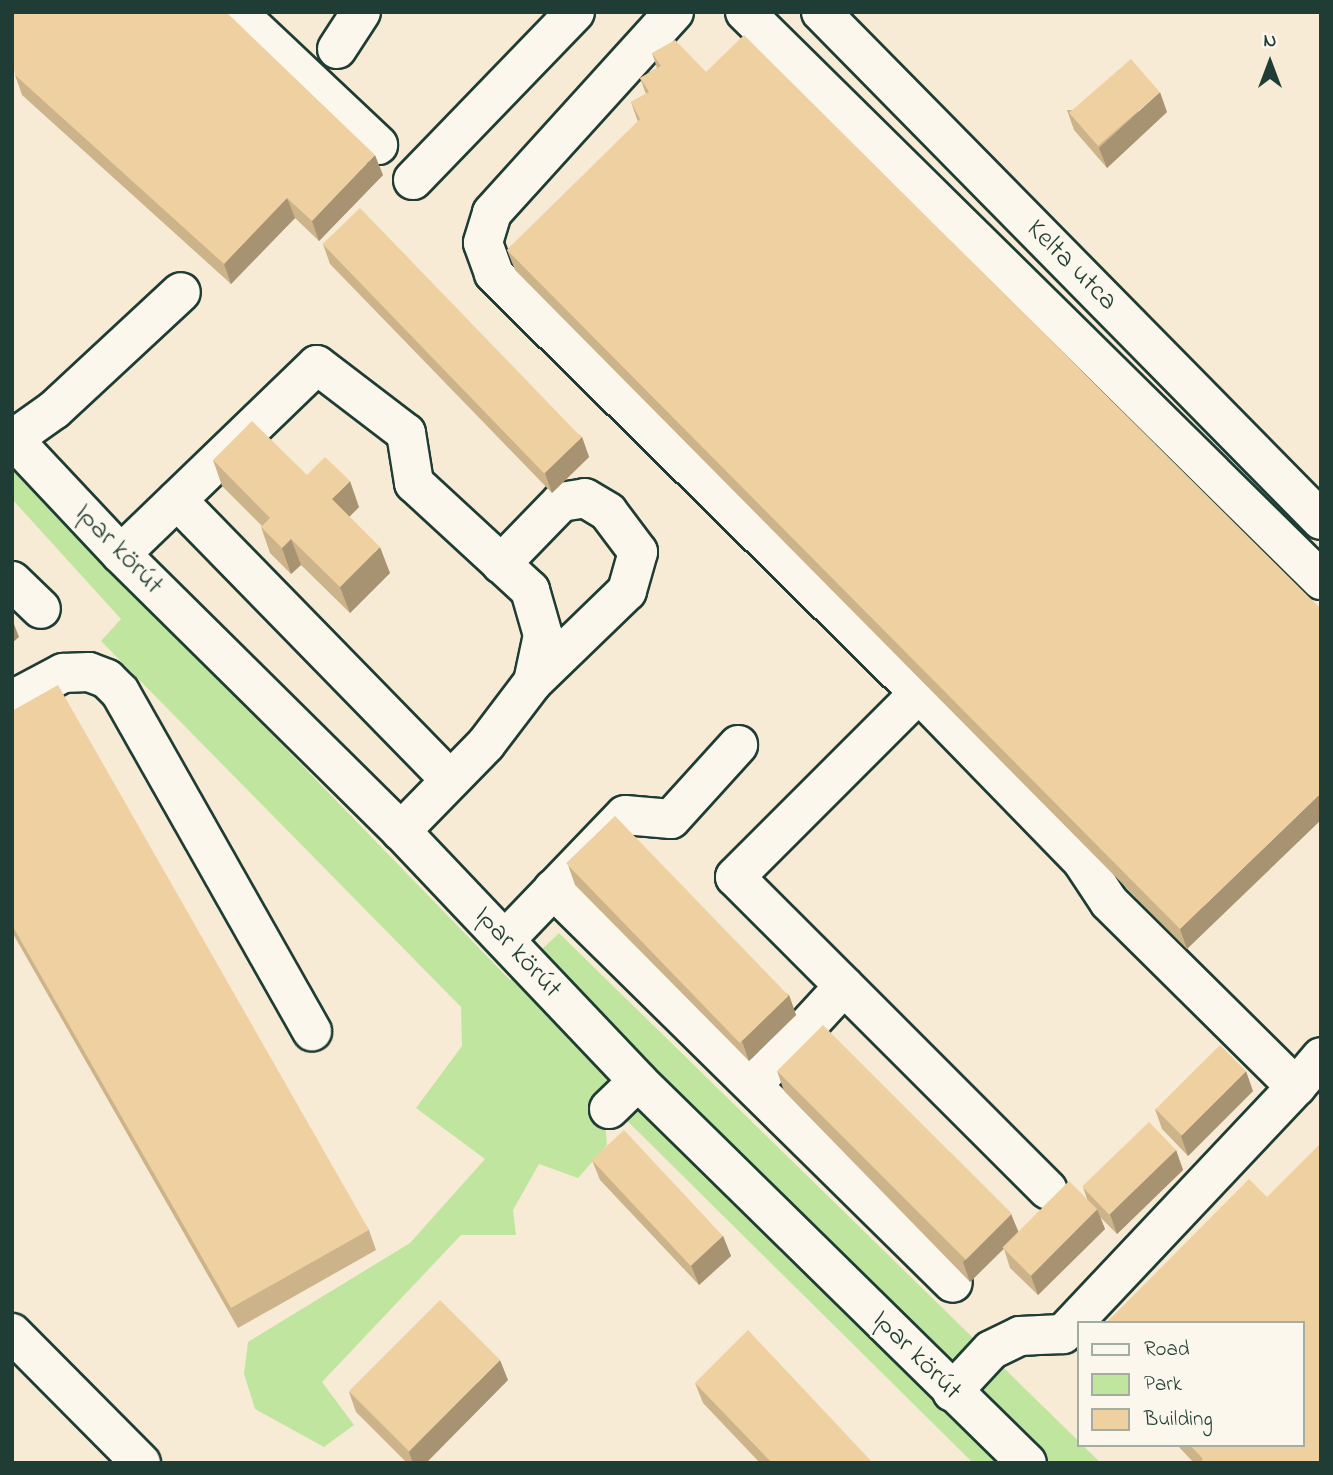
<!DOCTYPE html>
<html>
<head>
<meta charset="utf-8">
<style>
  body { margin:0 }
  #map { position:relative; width:1333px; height:1475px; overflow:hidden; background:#fbf7ec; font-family:"Indie Flower",sans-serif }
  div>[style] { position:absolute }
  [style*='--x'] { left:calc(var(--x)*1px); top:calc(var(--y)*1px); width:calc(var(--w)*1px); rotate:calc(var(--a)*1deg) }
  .built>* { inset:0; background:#f7ebd6 }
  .green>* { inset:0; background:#c0e59f }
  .roads { filter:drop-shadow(2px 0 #1f3d34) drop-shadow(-2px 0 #1f3d34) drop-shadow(0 2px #1f3d34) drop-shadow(0 -2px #1f3d34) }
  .minor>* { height:38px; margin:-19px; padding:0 19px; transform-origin:19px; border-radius:19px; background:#fbf7ec }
  .wall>* { inset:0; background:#cdb38a }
  .shaded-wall>* { inset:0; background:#a79271 }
  .building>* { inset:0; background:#eed0a1; transform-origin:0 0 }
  span { translate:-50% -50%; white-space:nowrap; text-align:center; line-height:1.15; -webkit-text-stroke:5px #fbf7ec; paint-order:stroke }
  .street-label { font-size:28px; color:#1f3d34 }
  .frame { position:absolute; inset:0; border:14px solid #1f3d34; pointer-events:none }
  .legend { position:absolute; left:1077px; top:1321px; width:228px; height:126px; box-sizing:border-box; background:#fbf7ec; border:2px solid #a3ada2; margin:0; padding:9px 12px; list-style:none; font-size:21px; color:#1f3d34 }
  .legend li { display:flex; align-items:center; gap:14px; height:35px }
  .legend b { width:35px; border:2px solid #a3ada2 }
  .north { position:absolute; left:1235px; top:28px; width:70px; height:70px; -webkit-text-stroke:5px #fbf7ec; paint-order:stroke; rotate:0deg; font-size:19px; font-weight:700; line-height:28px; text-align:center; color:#1f3d34 }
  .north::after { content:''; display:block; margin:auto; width:24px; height:32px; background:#1f3d34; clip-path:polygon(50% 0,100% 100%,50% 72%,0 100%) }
</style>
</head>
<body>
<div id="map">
  <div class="built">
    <i style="clip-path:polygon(12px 12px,1321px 12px,1321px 1463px,1101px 1463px,1083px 1445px,1303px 1445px,1303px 1323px,1079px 1323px,1079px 1442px,559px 933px,498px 993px,973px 1463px,12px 1463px)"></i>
  </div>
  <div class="green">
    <i style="clip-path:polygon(12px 466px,510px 980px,559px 933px,1101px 1463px,973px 1463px,603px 1097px,607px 1145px,578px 1178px,539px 1164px,513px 1210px,516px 1235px,461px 1235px,322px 1382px,354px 1425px,324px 1447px,255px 1409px,244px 1374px,248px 1342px,410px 1243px,485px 1159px,416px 1108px,462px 1046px,461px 1007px,101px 641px,121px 619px,12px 499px)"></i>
  </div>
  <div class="roads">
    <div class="minor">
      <i style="--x:237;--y:12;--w:194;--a:43.3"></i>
      <i style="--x:674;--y:12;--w:271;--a:132.2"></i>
      <i style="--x:492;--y:213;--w:31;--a:107"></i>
      <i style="--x:483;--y:243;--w:33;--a:70"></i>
      <i style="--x:494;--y:274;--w:583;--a:44.58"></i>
      <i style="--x:909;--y:683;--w:248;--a:45.8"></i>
      <i style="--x:1082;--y:861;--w:49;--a:56.6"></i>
      <i style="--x:1109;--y:902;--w:263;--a:44.7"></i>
      <i style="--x:1296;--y:1087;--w:39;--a:-50"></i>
      <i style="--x:745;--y:12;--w:809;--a:44.6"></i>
      <i style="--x:821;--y:12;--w:713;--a:45.45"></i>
      <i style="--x:337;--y:49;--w:44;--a:-57"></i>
      <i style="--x:413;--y:180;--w:233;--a:-46"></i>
      <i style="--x:12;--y:438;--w:159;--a:46.8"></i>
      <i style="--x:121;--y:554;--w:394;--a:44.7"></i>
      <i style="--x:401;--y:831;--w:344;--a:46.5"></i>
      <i style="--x:638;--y:1081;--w:545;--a:44.48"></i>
      <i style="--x:13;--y:439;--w:50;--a:-35.3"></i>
      <i style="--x:54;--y:410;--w:173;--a:-42.9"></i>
      <i style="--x:177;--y:500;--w:391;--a:45.7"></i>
      <i style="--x:121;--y:554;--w:272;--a:-44"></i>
      <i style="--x:317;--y:365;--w:112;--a:37.4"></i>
      <i style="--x:406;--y:433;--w:51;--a:80.9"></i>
      <i style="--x:414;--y:483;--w:158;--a:42.7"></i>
      <i style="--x:530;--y:590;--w:47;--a:73.9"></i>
      <i style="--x:543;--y:635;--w:48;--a:102"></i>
      <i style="--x:533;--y:682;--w:78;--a:127.2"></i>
      <i style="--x:486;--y:744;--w:122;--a:134.3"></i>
      <i style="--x:501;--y:564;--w:86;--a:-45.9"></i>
      <i style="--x:561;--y:502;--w:24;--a:-9"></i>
      <i style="--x:585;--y:498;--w:27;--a:31"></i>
      <i style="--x:608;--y:512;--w:50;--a:53.1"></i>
      <i style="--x:638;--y:552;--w:41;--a:105.8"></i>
      <i style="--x:627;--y:591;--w:131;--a:135.9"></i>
      <i style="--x:12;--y:581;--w:40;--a:44"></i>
      <i style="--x:12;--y:700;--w:58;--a:-27.9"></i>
      <i style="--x:63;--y:673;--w:26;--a:-2"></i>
      <i style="--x:89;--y:672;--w:19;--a:21"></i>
      <i style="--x:107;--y:679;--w:18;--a:45"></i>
      <i style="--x:120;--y:692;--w:390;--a:60.5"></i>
      <i style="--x:553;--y:889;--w:561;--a:44.57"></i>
      <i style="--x:505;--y:940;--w:173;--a:-46.2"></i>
      <i style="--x:625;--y:815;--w:46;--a:5"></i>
      <i style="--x:671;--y:819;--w:100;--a:-47.8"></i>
      <i style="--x:844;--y:986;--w:154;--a:-135"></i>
      <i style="--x:735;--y:877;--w:260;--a:-45"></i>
      <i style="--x:753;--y:1085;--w:134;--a:-47.4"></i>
      <i style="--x:844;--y:986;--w:288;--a:45"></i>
      <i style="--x:609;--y:1109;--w:40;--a:-44"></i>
      <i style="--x:12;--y:1333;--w:183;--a:45.2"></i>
      <i style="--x:952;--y:1392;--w:57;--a:-47.1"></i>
      <i style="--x:991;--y:1350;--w:32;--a:-26"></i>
      <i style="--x:1020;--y:1336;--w:43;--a:-2.7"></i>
      <i style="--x:1063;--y:1334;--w:340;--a:-46.7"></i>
    </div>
  </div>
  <div class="wall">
    <i style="clip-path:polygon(652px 53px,706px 72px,1321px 609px,1187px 949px,515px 270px,507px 250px,638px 122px,631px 102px,646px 94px,640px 78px,657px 68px)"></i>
    <i style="clip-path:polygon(15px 75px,383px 175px,319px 241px,295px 218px,231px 284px,22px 95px)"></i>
    <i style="clip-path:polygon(1067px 110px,1167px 112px,1107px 168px,1074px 130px)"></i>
    <i style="clip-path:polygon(323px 244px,582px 437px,589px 457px,552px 493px,330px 264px)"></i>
    <i style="clip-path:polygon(213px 460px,307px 475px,359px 507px,349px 517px,390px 573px,350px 613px,301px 565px,291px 574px,270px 553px,261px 527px,262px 526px,222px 486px)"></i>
    <i style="clip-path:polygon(12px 711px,369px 1230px,376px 1250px,238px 1328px,12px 932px)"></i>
    <i style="clip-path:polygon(568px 865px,789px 995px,796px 1015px,749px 1061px,575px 885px)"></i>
    <i style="clip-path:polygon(777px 1071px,1011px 1214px,1018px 1233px,1087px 1199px,1083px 1187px,1176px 1150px,1183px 1170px,1117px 1234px,1100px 1217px,1105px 1229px,1038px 1295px,1010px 1268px,1004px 1249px,970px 1282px,784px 1091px)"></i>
    <i style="clip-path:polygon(1253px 1091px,1188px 1156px,1162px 1129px,1155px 1109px)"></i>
    <i style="clip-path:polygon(592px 1160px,723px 1236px,731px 1256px,699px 1285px,600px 1180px)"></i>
    <i style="clip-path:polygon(508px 1380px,426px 1463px,407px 1463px,356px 1412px,349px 1392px)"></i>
    <i style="clip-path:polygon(695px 1383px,873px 1463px,760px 1463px,703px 1403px)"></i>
    <i style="clip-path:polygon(1177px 1445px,1303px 1445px,1321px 1463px,1194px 1463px)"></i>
  </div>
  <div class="shaded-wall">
    <i style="clip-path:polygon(1160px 92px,1167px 112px,1107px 168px,1099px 148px)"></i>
    <i style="clip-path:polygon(375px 155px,383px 175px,319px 241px,312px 221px)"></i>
    <i style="clip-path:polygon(287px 198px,295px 218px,231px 284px,224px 264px)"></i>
    <i style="clip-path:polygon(582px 437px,589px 457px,552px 493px,545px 473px)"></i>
    <i style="clip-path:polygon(350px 481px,359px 507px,341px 525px,332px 499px)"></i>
    <i style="clip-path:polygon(291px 539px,301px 565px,291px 574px,282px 548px)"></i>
    <i style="clip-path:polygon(380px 547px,390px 573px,350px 613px,340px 587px)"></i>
    <i style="clip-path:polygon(12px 619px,19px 637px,12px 643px)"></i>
    <i style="clip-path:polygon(1321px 793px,1321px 820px,1187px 949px,1180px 929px)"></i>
    <i style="clip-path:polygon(789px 995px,796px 1015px,749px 1061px,742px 1041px)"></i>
    <i style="clip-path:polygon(1246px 1071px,1253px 1091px,1188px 1156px,1181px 1136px)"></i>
    <i style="clip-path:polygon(1176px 1150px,1183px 1170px,1117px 1234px,1110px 1214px)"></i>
    <i style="clip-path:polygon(1097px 1209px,1105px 1229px,1038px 1295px,1031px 1276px)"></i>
    <i style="clip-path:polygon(1011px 1214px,1019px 1233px,970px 1282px,963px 1262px)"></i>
    <i style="clip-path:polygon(723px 1236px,731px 1256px,699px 1285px,691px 1265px)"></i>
    <i style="clip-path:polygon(500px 1360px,508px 1380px,426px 1463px,413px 1463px,409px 1452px)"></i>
  </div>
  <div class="building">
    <i style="clip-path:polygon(12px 12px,226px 12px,375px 155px,312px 221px,287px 198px,224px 264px,15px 75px,12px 58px)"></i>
    <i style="clip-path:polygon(744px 35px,1321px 609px,1321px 793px,1180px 929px,507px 250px,640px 119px,631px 102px,649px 92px,640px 78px,661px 66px,652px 53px,675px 40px,706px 72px)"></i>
    <i style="left:1131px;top:59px;width:44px;height:82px;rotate:49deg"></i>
    <i style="left:360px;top:208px;width:319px;height:52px;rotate:46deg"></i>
    <i style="clip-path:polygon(252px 421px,307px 475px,325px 457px,350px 481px,332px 499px,380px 547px,340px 587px,291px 539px,282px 548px,261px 527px,270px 518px,213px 460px)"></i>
    <i style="clip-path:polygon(58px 685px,369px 1230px,231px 1308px,12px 925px,12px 711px)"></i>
    <i style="left:615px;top:816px;width:250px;height:68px;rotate:46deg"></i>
    <i style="left:823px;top:1025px;width:267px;height:65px;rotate:45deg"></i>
    <i style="left:1220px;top:1045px;width:37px;height:91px;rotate:45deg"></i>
    <i style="left:1149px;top:1122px;width:39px;height:93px;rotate:46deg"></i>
    <i style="left:624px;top:1130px;width:145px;height:44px;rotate:47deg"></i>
    <i style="clip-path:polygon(1321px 1143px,1321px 1463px,1199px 1463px,1203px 1459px,1190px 1445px,1303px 1445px,1303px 1323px,1106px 1323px,1249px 1179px,1267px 1197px)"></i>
    <i style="left:1069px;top:1181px;width:40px;height:94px;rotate:45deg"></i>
    <i style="left:440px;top:1300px;width:85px;height:129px;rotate:45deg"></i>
    <i style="clip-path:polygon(748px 1330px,873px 1463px,772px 1463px,695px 1383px)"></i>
  </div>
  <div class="street-label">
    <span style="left:1071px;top:266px;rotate:45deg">Kelta utca</span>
    <span style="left:118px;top:550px;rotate:46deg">Ipar körút</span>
    <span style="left:517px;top:953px;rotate:47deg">Ipar körút</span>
    <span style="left:916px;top:1356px;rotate:45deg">Ipar körút</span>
  </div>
  <div class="frame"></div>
  <ul class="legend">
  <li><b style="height:9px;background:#fbf7ec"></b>Road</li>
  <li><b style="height:19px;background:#c0e59f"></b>Park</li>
  <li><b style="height:19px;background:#eed0a1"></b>Building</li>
  </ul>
  <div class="north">N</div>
</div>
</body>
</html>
